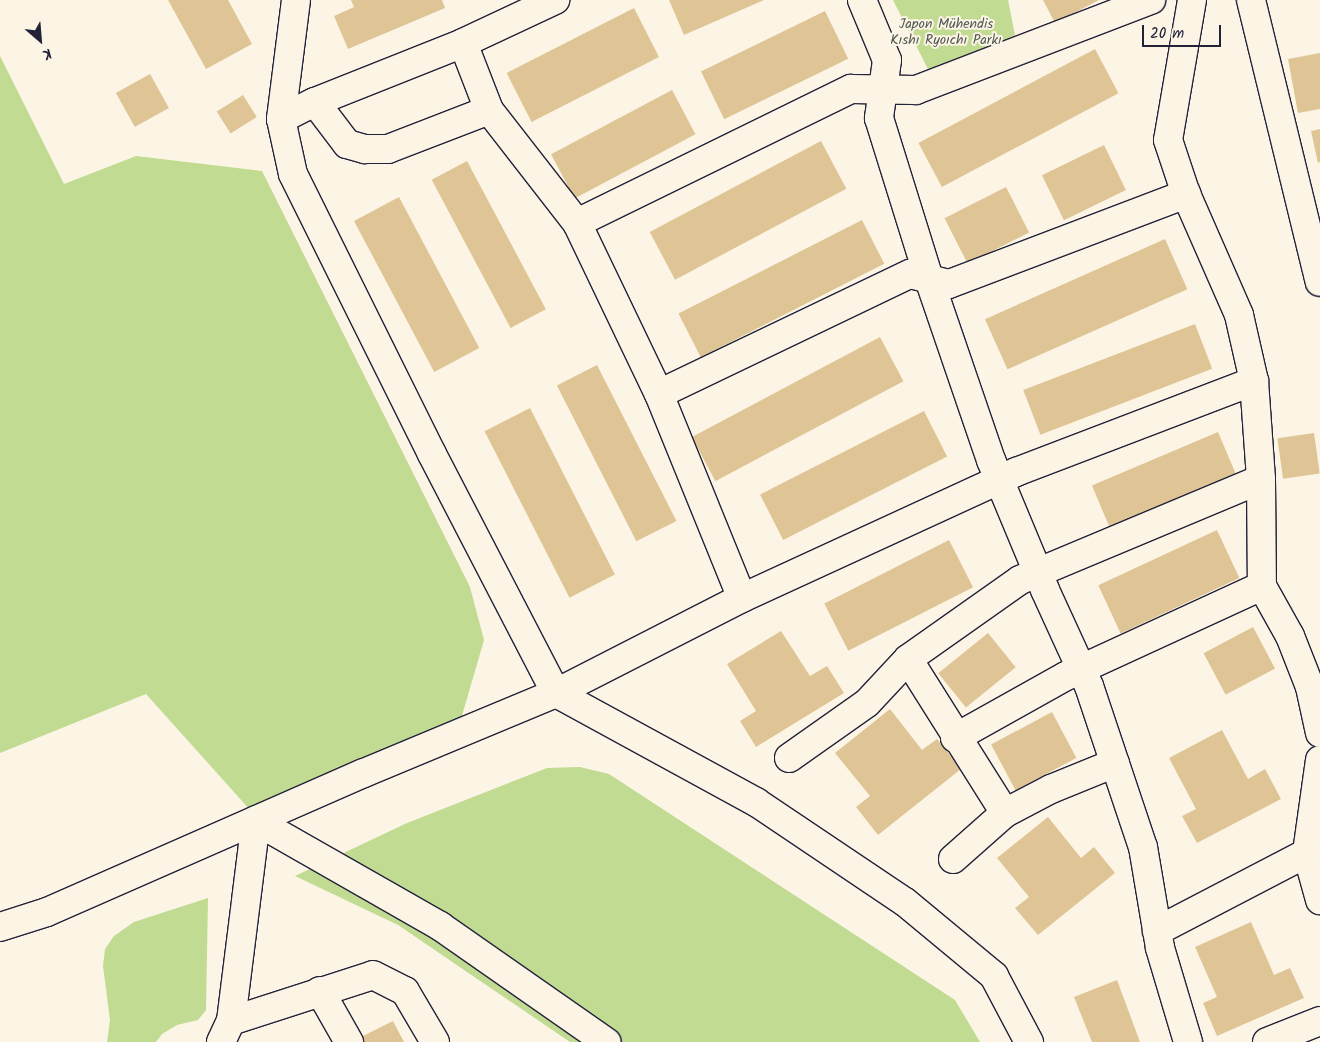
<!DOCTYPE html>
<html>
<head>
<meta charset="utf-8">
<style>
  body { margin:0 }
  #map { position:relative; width:1320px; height:1042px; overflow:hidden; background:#fcf5e5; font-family:Kalam,sans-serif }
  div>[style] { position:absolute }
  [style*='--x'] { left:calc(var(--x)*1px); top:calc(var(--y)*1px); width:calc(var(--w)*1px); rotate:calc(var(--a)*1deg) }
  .green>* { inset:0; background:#c1db92 }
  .building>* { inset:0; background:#dfc595; transform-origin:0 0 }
  .roads { filter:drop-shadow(1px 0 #22223b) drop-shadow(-1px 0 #22223b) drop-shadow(0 1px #22223b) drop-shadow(0 -1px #22223b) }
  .minor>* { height:28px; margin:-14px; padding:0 14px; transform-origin:14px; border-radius:14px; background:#fcf5e5 }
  span { translate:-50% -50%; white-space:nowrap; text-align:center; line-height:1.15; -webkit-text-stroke:4px #fcf5e5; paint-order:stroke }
  .park-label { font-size:14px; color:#525a55 }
  .north { position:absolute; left:15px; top:15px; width:50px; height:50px; -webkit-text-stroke:4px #fcf5e5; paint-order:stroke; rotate:153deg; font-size:14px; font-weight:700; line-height:20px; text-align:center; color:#22223b }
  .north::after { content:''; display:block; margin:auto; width:18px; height:22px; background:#22223b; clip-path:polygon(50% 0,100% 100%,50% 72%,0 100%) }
  .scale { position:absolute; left:1142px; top:25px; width:79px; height:22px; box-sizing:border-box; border:2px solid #22223b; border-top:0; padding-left:6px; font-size:15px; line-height:18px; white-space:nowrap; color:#22223b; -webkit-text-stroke:4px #fcf5e5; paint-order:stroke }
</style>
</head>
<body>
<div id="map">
  <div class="green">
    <i style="clip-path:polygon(893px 0,1008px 0,1015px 35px,932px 77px)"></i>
    <i style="clip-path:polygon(0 56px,64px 184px,136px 156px,262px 171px,470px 587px,484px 640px,461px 719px,251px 811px,146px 694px,0 753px)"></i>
    <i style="clip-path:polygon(580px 767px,609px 774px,955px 1000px,980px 1042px,570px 1042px,398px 925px,295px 876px,407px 823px,547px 768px)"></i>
    <i style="clip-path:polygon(208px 898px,206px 1010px,198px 1020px,177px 1025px,162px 1034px,156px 1042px,107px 1042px,110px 1020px,103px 966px,105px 949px,114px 936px,134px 922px)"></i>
  </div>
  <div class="building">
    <i style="clip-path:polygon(168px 0,228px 0,252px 44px,206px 69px)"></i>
    <i style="clip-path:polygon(351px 0,442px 0,445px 8px,348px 49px,334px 16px,354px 7px)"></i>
    <i style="clip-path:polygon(669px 0,764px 0,684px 35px)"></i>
    <i style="clip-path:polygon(1043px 0,1099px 0,1055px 23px)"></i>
    <i style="left:634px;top:8px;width:55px;height:143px;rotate:63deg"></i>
    <i style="left:825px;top:11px;width:53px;height:138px;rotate:64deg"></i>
    <i style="left:1095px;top:49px;width:50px;height:200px;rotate:62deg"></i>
    <i style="clip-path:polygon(1320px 53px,1320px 109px,1298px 113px,1288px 59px)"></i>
    <i style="left:150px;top:74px;width:39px;height:39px;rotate:61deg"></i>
    <i style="left:672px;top:90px;width:50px;height:137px;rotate:62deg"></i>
    <i style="left:243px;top:95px;width:26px;height:31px;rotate:58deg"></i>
    <i style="clip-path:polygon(1320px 129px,1320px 162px,1318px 163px,1311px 131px)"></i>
    <i style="left:821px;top:141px;width:54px;height:194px;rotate:62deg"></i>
    <i style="left:1104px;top:145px;width:50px;height:69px;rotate:64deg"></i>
    <i style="left:467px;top:161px;width:168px;height:40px;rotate:62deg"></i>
    <i style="left:1006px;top:187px;width:51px;height:69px;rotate:63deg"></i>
    <i style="left:399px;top:197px;width:171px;height:51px;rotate:62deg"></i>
    <i style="left:862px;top:220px;width:49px;height:206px;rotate:63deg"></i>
    <i style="left:1165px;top:239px;width:55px;height:197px;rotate:66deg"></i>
    <i style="left:1195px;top:324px;width:48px;height:184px;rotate:69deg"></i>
    <i style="left:880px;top:337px;width:50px;height:213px;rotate:62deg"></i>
    <i style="left:597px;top:365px;width:175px;height:45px;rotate:63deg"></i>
    <i style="left:530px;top:408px;width:187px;height:51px;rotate:63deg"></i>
    <i style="left:924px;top:411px;width:51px;height:184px;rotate:63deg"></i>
    <i style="left:1218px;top:432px;width:48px;height:137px;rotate:67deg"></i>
    <i style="left:1314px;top:433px;width:41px;height:37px;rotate:82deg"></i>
    <i style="left:1217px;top:530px;width:53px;height:131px;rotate:65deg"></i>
    <i style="left:949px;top:540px;width:53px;height:140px;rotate:63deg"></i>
    <i style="left:1253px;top:627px;width:47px;height:56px;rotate:62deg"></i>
    <i style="clip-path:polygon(781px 631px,810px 676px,827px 666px,844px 693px,756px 747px,740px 721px,756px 711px,727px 664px)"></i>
    <i style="left:988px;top:633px;width:44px;height:64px;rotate:51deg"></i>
    <i style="clip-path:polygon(890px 709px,922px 750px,937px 739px,961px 769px,878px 835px,856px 807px,870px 796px,835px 753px)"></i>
    <i style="left:1052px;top:712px;width:52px;height:69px;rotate:62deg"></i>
    <i style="clip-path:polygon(1222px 730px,1248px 779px,1265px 769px,1281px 799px,1197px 843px,1182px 816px,1196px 809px,1169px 758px)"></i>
    <i style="clip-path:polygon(1048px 817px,1081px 858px,1094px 847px,1115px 873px,1038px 935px,1015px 908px,1029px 897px,997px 858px)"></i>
    <i style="clip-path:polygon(1251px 922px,1274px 975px,1290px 968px,1304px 998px,1217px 1036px,1203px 1003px,1217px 997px,1195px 947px)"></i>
    <i style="clip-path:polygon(1117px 980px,1140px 1042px,1092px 1042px,1074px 997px)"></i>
    <i style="clip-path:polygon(393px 1021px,404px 1042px,363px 1042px,361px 1037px)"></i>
  </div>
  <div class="roads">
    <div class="minor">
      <i style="--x:296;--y:0;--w:120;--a:97.2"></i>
      <i style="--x:281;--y:119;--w:56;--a:77.7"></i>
      <i style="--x:293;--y:174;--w:313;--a:63.6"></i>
      <i style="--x:432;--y:454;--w:269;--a:62.6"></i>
      <i style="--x:556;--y:693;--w:228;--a:28.6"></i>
      <i style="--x:756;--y:802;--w:179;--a:33.9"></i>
      <i style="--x:905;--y:902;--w:116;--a:39.7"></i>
      <i style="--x:994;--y:976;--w:75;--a:62.1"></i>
      <i style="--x:862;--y:0;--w:65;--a:67.4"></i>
      <i style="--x:887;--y:60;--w:59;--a:97.9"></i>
      <i style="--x:879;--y:118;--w:169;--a:72.7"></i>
      <i style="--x:929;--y:279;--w:191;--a:71.1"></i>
      <i style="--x:991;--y:460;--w:141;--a:67.4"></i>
      <i style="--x:1045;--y:590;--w:106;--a:65.4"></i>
      <i style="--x:1089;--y:686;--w:170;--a:71.5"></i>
      <i style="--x:1143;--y:847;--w:102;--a:80.4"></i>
      <i style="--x:1160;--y:948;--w:98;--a:73.4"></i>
      <i style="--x:1192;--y:0;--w:142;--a:99.7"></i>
      <i style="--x:1168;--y:140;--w:57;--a:71.6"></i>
      <i style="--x:1186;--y:194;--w:132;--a:66.3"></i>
      <i style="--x:1239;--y:315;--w:68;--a:77.2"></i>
      <i style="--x:1254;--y:381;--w:98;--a:85.9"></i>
      <i style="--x:1261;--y:479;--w:107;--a:89.5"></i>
      <i style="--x:1262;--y:586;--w:57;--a:60.8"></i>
      <i style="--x:1290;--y:636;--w:55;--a:68.6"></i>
      <i style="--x:1310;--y:687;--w:47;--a:77.7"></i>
      <i style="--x:1251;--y:0;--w:290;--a:76.3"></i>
      <i style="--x:463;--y:43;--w:72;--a:68.8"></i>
      <i style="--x:489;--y:110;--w:143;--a:52.1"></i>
      <i style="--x:577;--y:223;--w:190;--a:64.4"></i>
      <i style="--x:659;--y:394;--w:278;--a:-25.6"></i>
      <i style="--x:910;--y:274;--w:40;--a:14.4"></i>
      <i style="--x:949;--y:284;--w:254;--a:-20.8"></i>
      <i style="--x:315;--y:102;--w:53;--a:52.7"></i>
      <i style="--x:347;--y:144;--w:19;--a:16"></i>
      <i style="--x:365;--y:149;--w:23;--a:0"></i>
      <i style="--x:388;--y:149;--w:108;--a:-21.1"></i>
      <i style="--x:281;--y:119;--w:38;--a:-27"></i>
      <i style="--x:315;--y:102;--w:159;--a:-21.7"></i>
      <i style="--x:463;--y:43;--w:102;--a:-25.1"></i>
      <i style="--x:577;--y:223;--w:305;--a:-26.1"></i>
      <i style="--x:851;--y:89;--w:65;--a:0.9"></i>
      <i style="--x:916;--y:90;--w:252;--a:-21"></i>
      <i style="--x:659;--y:394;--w:220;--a:67.9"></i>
      <i style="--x:908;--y:659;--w:182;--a:57.8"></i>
      <i style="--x:955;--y:738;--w:127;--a:-29.2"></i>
      <i style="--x:1066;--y:676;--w:216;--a:-24.7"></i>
      <i style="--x:789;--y:758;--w:95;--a:-35.2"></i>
      <i style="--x:867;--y:703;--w:60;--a:-47"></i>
      <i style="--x:908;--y:659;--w:137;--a:-35.2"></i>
      <i style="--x:1020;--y:580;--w:261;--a:-22.7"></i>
      <i style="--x:1320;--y:760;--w:94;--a:98"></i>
      <i style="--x:1307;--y:853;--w:49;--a:74.5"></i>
      <i style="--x:953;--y:859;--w:69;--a:-41.5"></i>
      <i style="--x:1005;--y:813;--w:52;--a:-27.6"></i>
      <i style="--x:1051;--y:789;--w:69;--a:-22.1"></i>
      <i style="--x:0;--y:927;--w:49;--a:-17.7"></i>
      <i style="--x:47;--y:912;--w:346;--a:-23.7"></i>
      <i style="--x:364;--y:773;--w:208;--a:-22.6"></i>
      <i style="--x:556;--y:693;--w:209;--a:-27.1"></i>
      <i style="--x:742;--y:598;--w:302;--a:-24.7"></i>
      <i style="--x:1016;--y:472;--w:255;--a:-20.9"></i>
      <i style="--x:1157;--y:931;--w:169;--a:-27.5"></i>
      <i style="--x:320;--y:991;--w:59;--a:60.4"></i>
      <i style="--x:231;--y:1021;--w:149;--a:-17.9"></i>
      <i style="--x:373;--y:975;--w:36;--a:27"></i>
      <i style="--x:405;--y:991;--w:59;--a:59.5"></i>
      <i style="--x:221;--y:1042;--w:23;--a:-65"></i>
      <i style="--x:231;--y:1021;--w:202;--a:-82.9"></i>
      <i style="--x:256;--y:821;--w:212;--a:29.7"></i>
      <i style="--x:440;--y:926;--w:203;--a:34.9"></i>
      <i style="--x:1267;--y:1042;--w:57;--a:-21.6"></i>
    </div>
  </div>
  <div class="park-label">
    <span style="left:946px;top:32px">Japon Mühendis<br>Kıshı Ryoıchı Parkı</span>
  </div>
  <div class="north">K</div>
  <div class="scale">20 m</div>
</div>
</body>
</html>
